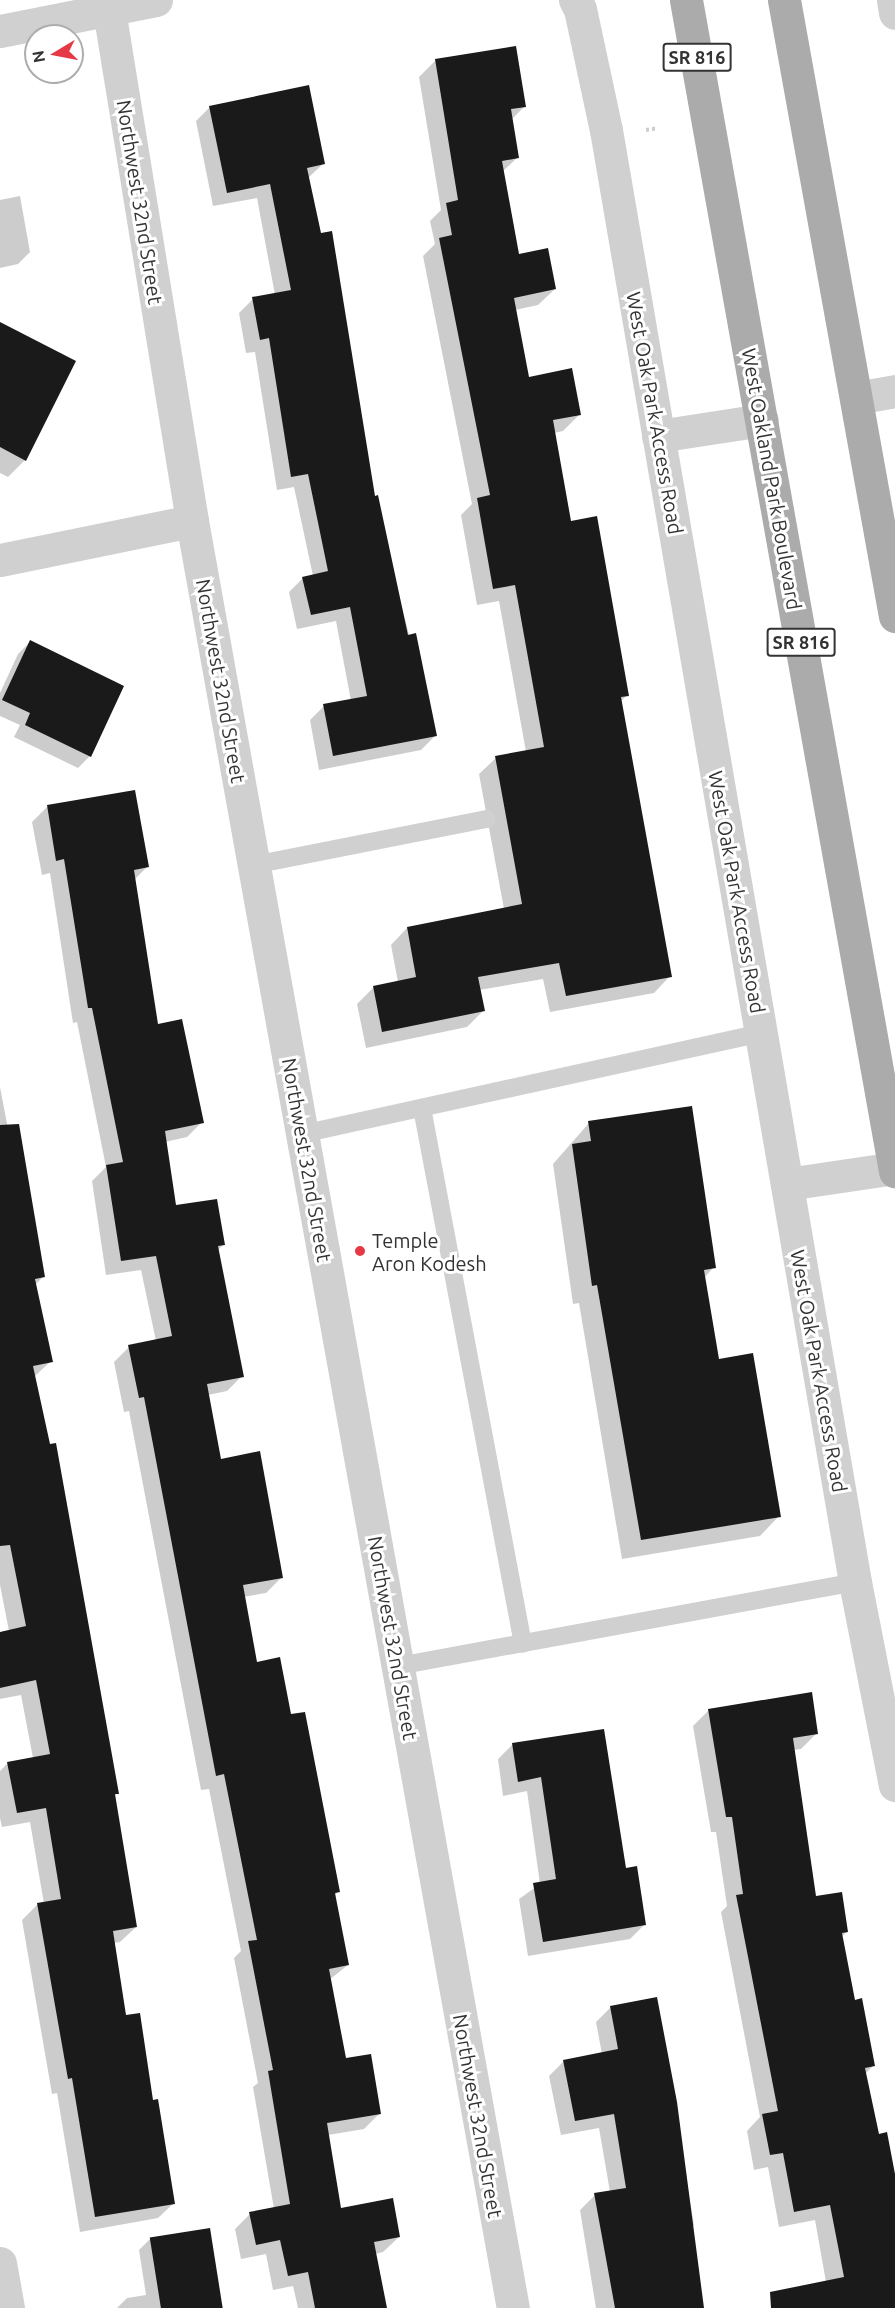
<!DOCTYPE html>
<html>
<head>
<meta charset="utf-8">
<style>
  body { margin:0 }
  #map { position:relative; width:895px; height:2308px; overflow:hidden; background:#fff; font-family:Ubuntu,sans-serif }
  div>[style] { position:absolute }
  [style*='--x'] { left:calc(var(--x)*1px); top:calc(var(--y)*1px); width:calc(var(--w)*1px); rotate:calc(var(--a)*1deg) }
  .shadow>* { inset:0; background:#0003 }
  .building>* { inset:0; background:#1a1a1a; transform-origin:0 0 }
  .path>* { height:4px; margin-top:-2px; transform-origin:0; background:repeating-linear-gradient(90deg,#cdcdcd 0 3px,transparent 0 6px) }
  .lane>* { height:18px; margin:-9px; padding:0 9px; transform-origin:9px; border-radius:9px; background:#d0d0d0 }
  .street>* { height:33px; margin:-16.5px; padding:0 16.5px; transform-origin:16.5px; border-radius:16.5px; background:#d0d0d0 }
  .primary>* { height:33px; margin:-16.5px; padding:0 16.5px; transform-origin:16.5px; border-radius:16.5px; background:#ababab }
  .dots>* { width:16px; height:16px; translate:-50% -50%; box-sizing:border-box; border:3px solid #fff; border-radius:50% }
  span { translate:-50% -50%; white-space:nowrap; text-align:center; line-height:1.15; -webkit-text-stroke:6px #fff; paint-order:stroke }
  .shield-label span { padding:2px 4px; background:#fff; border:2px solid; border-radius:4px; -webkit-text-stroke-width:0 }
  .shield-label { font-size:18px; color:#333; font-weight:700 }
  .street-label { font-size:20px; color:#333 }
  .poi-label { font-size:20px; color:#333 }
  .left { translate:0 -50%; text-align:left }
  .north { position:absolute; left:24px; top:24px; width:60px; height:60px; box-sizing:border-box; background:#fff; border:2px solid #adadad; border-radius:50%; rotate:260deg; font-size:16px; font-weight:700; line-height:24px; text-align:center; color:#333 }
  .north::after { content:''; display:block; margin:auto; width:21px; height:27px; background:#e63946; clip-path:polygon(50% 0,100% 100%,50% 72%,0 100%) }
</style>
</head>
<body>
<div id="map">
  <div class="shadow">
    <i style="clip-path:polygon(436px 60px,525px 106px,511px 120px,517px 158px,502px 172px,518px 256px,555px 289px,538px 305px,515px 310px,528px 378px,579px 415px,563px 431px,554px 433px,570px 523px,627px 695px,620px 702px,670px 976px,654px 993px,550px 1012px,543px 979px,479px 990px,483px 1011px,467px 1027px,366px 1048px,357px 1004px,374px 987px,398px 982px,391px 945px,407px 928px,504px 909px,479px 774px,496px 758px,526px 752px,499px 601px,477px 605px,461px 515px,472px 504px,423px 256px,435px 244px,430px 221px,441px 210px,419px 77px)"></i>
    <i style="clip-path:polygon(210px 107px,324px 163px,308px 178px,374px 498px,435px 736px,421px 750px,319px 770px,310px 720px,324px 706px,351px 701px,336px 621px,297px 629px,289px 592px,303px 578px,313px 576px,294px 487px,277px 490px,255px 352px,246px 353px,239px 313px,253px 299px,275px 295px,257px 198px,213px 206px,196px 121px)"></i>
    <i style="clip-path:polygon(20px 196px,30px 252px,18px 264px,0 268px,0 200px)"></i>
    <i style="clip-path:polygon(0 324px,25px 460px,8px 477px,0 473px)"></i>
    <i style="clip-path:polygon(30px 642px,90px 756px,78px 768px,14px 737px,20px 725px,0 716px,0 693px,18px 654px)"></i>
    <i style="clip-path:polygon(47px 807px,147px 867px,134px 880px,157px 1026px,202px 1122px,187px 1137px,165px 1142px,174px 1207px,223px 1245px,218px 1250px,242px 1376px,227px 1391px,208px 1395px,220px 1461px,281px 1578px,266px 1593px,243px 1597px,256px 1663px,290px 1716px,338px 1892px,334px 1896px,348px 1965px,329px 1980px,345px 2060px,379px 2114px,364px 2129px,328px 2135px,340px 2210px,399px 2237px,383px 2252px,375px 2254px,385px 2308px,298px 2308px,293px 2286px,273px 2290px,266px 2254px,241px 2259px,235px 2229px,250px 2214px,274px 2209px,253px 2087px,258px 2083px,234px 1958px,241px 1951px,209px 1789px,201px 1790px,129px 1411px,124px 1412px,114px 1362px,129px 1347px,156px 1341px,141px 1270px,106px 1275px,92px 1181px,106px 1167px,77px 1022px,73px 1023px,50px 873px,42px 875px,32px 822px)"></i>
    <i style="clip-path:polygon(0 1087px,19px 1186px,43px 1277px,35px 1285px,51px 1361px,34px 1377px,117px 1793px,114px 1797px,136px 1927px,120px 1942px,114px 1943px,125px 2017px,152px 2101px,174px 2203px,158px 2218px,80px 2232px,57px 2093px,52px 2094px,22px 1920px,37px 1905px,44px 1904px,30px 1822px,2px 1827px,0 1818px,0 1771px,8px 1763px,33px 1758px,21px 1695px,0 1699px,0 1633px,9px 1631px,0 1585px)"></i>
    <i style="clip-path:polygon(589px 1123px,714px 1267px,704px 1278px,718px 1361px,779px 1516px,760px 1536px,622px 1559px,579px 1303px,573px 1304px,553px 1164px)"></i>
    <i style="clip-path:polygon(709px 1710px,817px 1733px,801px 1749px,793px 1750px,815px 1898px,847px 1932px,841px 1937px,854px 2001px,873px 2066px,865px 2074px,877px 2136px,895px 2184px,895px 2308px,809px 2308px,826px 2282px,815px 2220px,779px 2227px,768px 2167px,754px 2170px,747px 2131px,760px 2117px,721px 1912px,727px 1906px,716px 1832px,711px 1832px,693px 1726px)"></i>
    <i style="clip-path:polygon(513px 1744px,625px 1870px,645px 1924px,630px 1939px,528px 1956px,519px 1899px,540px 1884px,527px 1791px,503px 1796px,498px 1759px)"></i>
    <i style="clip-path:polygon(656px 1999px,694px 2225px,690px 2229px,701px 2308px,596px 2308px,580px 2210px,595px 2195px,610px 2192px,599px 2128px,561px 2135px,549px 2076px,564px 2061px,602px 2054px,596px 2022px,611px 2007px)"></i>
    <i style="clip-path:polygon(151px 2238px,222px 2308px,117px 2308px,127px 2298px,146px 2295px,139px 2250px)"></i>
  </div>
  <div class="building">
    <i style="clip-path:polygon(516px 46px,526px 107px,511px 109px,519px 158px,502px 161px,519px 254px,548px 248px,556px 289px,514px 298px,529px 377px,572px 368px,581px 415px,553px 420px,571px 521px,597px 516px,629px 696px,621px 697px,672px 977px,566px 996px,559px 963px,478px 977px,485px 1011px,382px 1032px,373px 986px,416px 977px,407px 927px,522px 904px,495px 756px,544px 747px,515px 585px,493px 589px,477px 498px,490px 495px,439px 238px,452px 235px,446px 203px,458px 200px,435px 59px)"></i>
    <i style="clip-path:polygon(309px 85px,325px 164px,307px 168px,321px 233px,332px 231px,375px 496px,378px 495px,408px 635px,416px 633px,437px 736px,333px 756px,323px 704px,367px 696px,350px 607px,311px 615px,302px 577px,328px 571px,308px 474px,291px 477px,269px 338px,260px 340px,252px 297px,291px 290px,270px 184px,227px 193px,209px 106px)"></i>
    <i style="clip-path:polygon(0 322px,76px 361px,26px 461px,0 447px)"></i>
    <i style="clip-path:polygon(30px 640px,124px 686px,91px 757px,25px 725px,30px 713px,2px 700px)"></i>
    <i style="clip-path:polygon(135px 790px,149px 867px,134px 870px,158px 1024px,182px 1019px,204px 1123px,165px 1131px,176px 1205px,217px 1199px,225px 1245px,218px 1246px,244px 1377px,207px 1384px,221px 1459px,260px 1451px,283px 1578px,243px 1585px,257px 1662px,280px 1657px,291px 1714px,305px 1712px,340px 1892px,335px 1893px,349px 1965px,329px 1969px,346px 2058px,371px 2054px,381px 2114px,327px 2123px,341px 2208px,393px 2198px,400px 2237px,374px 2242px,387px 2308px,315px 2308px,308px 2272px,288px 2276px,280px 2240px,256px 2245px,249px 2212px,290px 2204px,268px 2071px,273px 2070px,248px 1941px,257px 1940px,224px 1774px,216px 1776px,144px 1397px,139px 1398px,128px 1345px,172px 1336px,156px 1256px,121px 1261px,106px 1165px,123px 1162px,92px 1008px,88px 1008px,64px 859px,56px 861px,47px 805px)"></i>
    <i style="clip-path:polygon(692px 1106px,716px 1268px,704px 1270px,719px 1359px,753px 1353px,781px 1517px,641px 1540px,597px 1285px,592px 1286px,572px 1144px,591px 1141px,588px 1121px)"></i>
    <i style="clip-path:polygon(19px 1124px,45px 1277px,35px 1279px,53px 1362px,33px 1366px,50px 1444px,56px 1443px,119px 1794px,115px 1794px,137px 1927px,113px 1931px,126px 2015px,140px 2013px,153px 2100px,158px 2099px,175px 2204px,95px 2217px,72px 2078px,68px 2079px,37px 1903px,61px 1899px,46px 1808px,17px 1813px,7px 1762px,50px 1754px,36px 1680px,0 1688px,0 1632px,26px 1626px,10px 1545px,0 1546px,0 1125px)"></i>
    <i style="clip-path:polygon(812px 1692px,818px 1734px,793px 1738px,816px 1896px,842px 1892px,848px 1932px,842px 1933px,855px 2000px,862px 1998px,875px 2066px,865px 2068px,879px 2134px,887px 2132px,895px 2174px,895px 2308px,771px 2308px,770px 2292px,844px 2277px,830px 2205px,794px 2212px,783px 2153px,770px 2155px,762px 2114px,778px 2111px,736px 1895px,743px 1894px,732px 1817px,726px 1817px,708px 1709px)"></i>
    <i style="clip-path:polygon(604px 1729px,626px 1868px,637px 1866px,646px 1925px,543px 1942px,533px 1883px,556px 1879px,541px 1777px,518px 1782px,512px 1743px)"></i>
    <i style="clip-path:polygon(657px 1997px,677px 2102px,704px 2308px,615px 2308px,594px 2193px,626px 2188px,614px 2114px,575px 2121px,563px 2060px,618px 2049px,610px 2006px)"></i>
    <i style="left:210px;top:2228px;width:81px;height:61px;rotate:81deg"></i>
  </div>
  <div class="path">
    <i style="--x:646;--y:130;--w:12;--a:-9"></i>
  </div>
  <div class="lane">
    <i style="--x:254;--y:865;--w:237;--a:-11.2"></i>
    <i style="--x:422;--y:1108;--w:545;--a:79.33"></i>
    <i style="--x:302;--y:1134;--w:471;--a:-12.4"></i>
    <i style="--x:398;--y:1666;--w:465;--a:-10.4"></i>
  </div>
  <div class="street">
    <i style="--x:575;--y:0;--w:10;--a:61"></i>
    <i style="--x:580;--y:9;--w:124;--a:77.9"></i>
    <i style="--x:606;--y:130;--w:1473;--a:80.27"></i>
    <i style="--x:855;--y:1582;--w:207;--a:78.9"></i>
    <i style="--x:893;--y:0;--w:13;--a:81"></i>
    <i style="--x:109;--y:10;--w:518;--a:80.77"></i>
    <i style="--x:192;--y:521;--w:1816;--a:79.82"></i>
    <i style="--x:0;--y:31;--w:159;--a:-11.2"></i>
    <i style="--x:856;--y:398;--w:40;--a:-10"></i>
    <i style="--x:658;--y:436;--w:105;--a:-8.7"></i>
    <i style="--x:0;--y:560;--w:196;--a:-11.5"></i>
    <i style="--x:787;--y:1184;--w:109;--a:-8.4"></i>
    <i style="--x:0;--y:2263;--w:46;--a:79.9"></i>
  </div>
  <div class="primary">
    <i style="--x:686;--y:0;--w:1190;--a:79.88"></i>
    <i style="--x:784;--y:0;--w:626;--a:79.79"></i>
  </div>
  <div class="dots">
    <i style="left:360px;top:1251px;background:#e63946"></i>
  </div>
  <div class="shield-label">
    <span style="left:697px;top:57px">SR 816</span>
    <span style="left:801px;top:642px">SR 816</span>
  </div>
  <div class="street-label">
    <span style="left:140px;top:202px;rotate:81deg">Northwest 32nd Street</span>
    <span style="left:655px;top:413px;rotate:80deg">West Oak Park Access Road</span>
    <span style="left:772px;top:479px;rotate:80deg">West Oakland Park Boulevard</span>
    <span style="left:221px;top:681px;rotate:80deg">Northwest 32nd Street</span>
    <span style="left:737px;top:892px;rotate:80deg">West Oak Park Access Road</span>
    <span style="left:307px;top:1160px;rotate:80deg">Northwest 32nd Street</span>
    <span style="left:819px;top:1371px;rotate:80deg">West Oak Park Access Road</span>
    <span style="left:393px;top:1638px;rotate:80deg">Northwest 32nd Street</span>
    <span style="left:478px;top:2116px;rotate:80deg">Northwest 32nd Street</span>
  </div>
  <div class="poi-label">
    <span class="left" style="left:372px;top:1252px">Temple<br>Aron Kodesh</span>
  </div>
  <div class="north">N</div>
</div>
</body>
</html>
